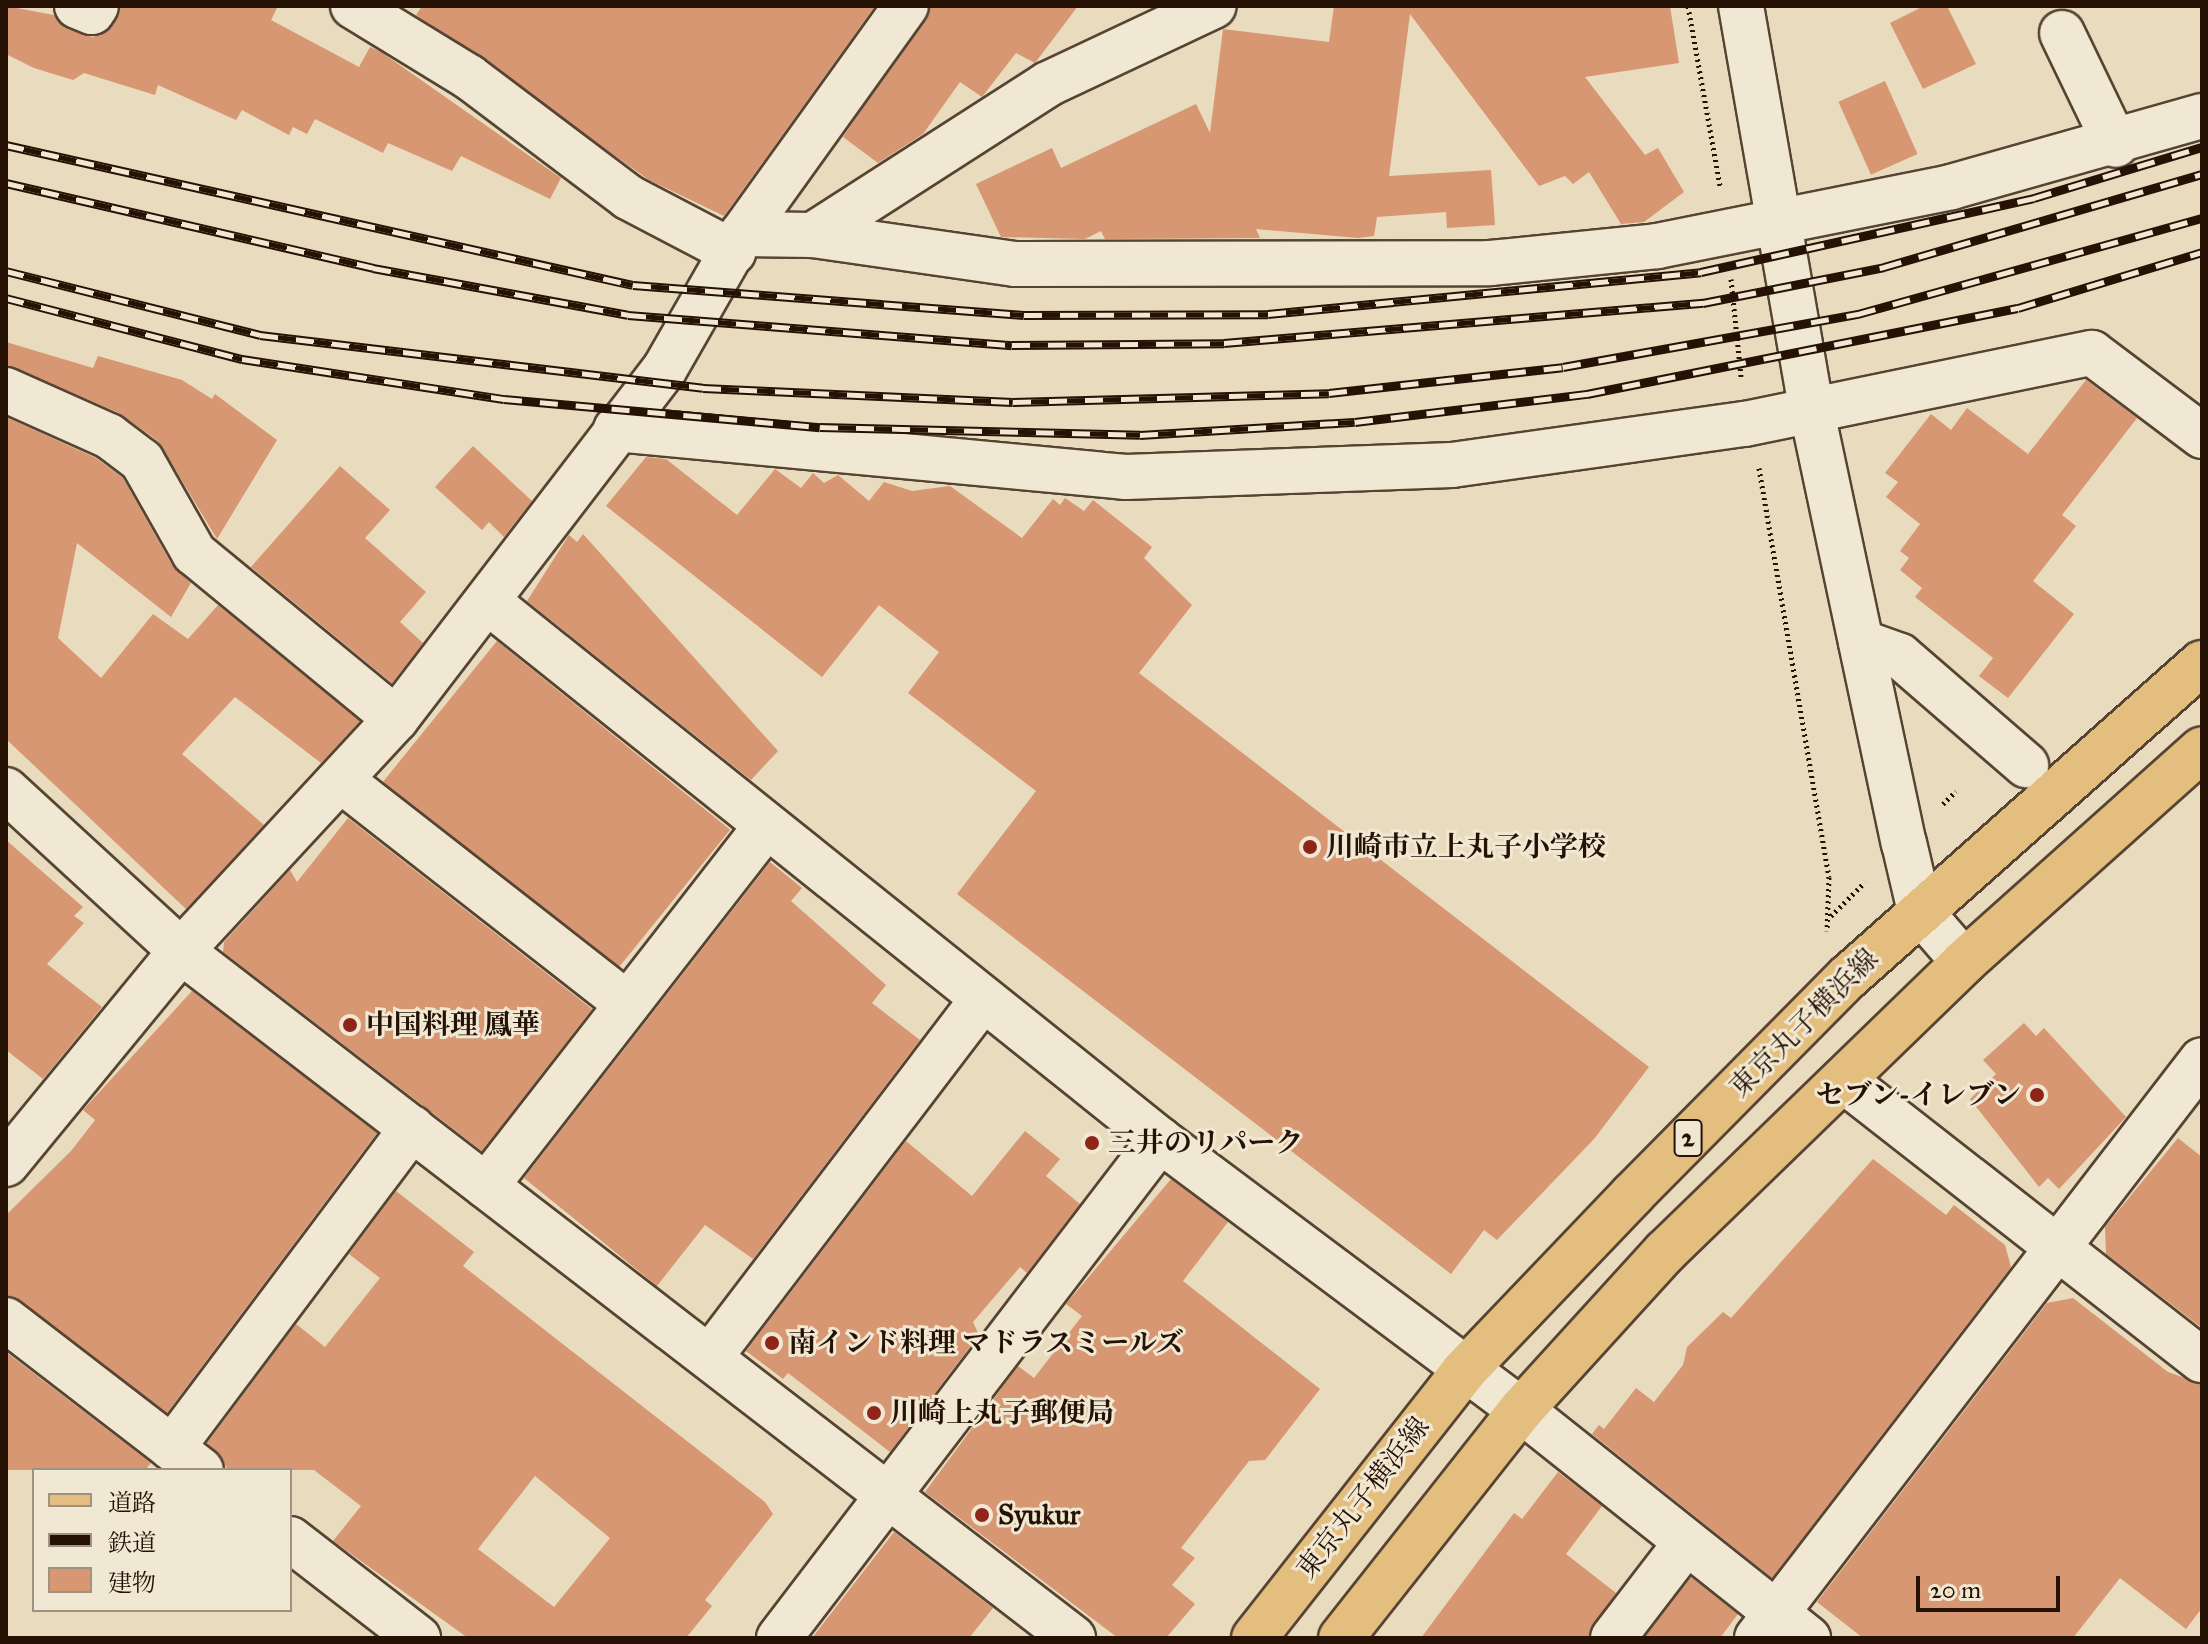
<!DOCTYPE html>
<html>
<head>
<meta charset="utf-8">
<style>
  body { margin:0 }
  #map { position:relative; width:2208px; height:1644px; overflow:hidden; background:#e9dbbd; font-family:"IM FELL Great Primer","Noto Serif JP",serif }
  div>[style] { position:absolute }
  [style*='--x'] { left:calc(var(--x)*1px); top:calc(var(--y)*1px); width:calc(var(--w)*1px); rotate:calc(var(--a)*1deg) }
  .building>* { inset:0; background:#d79772; transform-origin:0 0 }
  .path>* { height:5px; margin-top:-2.5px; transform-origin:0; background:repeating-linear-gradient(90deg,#251205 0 2px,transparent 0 6px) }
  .roads { filter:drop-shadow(2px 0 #564433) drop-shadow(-2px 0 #564433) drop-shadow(0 2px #564433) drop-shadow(0 -2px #564433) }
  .minor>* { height:44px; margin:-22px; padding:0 22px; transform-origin:22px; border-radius:22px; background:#f1e8d4 }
  .major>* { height:44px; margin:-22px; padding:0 22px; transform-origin:22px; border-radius:22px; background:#e4be7e }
  .rail>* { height:9px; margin-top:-4.5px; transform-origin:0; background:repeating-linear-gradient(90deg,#f1e8d4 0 18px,#251205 0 36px); box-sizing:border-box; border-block:2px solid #251205 }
  .dots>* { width:22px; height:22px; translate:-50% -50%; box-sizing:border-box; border:4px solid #f1e8d4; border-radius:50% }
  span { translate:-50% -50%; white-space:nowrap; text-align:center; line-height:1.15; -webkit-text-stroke:6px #f1e8d4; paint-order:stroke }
  .shield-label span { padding:2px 6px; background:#f1e8d4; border:2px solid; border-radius:6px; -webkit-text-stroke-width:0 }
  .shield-label { font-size:26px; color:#251205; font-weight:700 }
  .poi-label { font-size:28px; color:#251205; font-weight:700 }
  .left { translate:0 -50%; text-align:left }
  .right { translate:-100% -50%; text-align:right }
  .street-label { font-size:28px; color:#251205 }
  .frame { position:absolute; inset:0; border:8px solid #251205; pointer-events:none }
  .legend { position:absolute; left:32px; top:1468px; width:260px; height:144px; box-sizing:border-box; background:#f1e8d4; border:2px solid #9f9281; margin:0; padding:10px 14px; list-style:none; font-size:24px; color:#251205 }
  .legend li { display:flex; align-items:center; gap:16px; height:40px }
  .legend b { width:40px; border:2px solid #9f9281 }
  .scale { position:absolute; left:1916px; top:1576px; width:144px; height:36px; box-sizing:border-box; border:4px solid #251205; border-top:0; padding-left:10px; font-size:24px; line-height:28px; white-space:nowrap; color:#251205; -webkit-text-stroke:6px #f1e8d4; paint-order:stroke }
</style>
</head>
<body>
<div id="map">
  <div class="building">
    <i style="clip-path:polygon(6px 6px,54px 15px,68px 29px,93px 37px,112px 26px,121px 6px,278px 6px,271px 20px,359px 67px,370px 47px,381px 52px,561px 178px,550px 199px,461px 156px,452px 171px,388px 143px,383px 153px,315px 119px,307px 134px,293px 127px,289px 135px,242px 110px,236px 120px,158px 85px,155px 95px,84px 73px,73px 80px,34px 68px,6px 54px)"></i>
    <i style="clip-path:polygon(422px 6px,875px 6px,724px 216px,649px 180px,416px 15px)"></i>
    <i style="clip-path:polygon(931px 6px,1078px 6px,1035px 63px,1016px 53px,982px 97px,960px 82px,923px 134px,878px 163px,843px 137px)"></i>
    <i style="clip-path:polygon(1334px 6px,1670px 6px,1679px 63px,1585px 77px,1645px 155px,1658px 148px,1684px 192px,1644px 222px,1621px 224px,1589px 172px,1573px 184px,1565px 176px,1539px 186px,1410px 14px,1389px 176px,1491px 170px,1495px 225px,1447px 228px,1446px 212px,1377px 217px,1374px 236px,1358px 238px,1256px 229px,1260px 238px,1105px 239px,1101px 231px,1085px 239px,1001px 237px,976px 184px,1052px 148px,1061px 168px,1196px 104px,1210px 133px,1223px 29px,1329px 42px)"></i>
    <i style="clip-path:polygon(1924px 6px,1947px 6px,1976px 64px,1923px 89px,1890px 23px)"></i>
    <i style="left:1885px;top:81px;width:80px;height:51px;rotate:66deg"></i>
    <i style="clip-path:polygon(6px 342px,93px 368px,98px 356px,182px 380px,212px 399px,215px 394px,277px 440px,217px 539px,158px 441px,119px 413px,6px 365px)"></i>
    <i style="clip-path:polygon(2086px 380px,2137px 418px,2062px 515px,2076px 526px,2033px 581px,2074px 614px,2008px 698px,1979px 676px,1993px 658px,1915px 597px,1922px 588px,1900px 570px,1909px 558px,1900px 551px,1920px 524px,1886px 497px,1898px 482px,1885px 473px,1931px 414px,1951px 430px,1967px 408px,2028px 454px)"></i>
    <i style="clip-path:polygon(6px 417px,96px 458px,123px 478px,172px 565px,191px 583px,171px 617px,77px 543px,58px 638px,101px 678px,153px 614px,188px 639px,218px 605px,360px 721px,321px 763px,235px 697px,182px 754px,264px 825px,186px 909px,6px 739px)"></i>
    <i style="clip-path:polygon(473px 446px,532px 501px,504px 537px,489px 522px,482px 530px,435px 487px)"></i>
    <i style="clip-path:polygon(646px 457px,666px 459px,737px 515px,775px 469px,801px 488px,813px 473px,824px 483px,838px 475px,869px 501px,884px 482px,912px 491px,950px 486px,1022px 538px,1053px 499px,1060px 505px,1065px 498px,1084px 511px,1093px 500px,1152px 547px,1144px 558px,1192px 605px,1139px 673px,1649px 1067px,1594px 1139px,1497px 1240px,1484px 1230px,1451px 1274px,957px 894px,1036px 791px,908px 693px,939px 652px,879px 605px,822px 677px,606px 506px)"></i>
    <i style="clip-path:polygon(340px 466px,390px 510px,365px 538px,426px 592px,400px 622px,423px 643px,392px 683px,251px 567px)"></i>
    <i style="clip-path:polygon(583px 534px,778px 751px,751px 780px,527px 601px,569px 535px,577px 542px)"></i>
    <i style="left:497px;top:641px;width:300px;height:181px;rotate:39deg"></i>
    <i style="clip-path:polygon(348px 818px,592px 1009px,482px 1151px,223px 952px,224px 942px,290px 870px,297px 882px)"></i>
    <i style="clip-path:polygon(6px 840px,83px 907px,74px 916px,84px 923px,47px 964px,102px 1007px,43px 1079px,6px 1050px)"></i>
    <i style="clip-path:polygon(770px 862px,802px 888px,791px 901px,886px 985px,872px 1003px,920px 1040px,753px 1259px,705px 1225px,657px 1286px,524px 1178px)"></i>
    <i style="clip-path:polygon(192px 991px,377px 1133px,167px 1413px,6px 1296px,6px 1215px,71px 1151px,95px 1120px,83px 1110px)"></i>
    <i style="clip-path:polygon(2024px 1023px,2036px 1036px,2044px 1028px,2126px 1117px,2059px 1189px,2048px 1178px,2039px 1187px,1970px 1099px,1996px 1074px,1983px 1060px)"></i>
    <i style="clip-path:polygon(1025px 1131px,1060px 1159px,1046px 1176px,1080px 1204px,1027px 1273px,1020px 1267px,973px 1322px,979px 1335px,890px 1452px,788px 1373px,783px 1379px,746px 1351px,906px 1141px,972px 1196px)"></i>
    <i style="clip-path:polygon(2178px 1138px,2202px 1157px,2202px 1328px,2106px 1254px,2105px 1227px)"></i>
    <i style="clip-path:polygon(1873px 1159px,1946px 1215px,1954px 1205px,2005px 1245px,2011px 1267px,1772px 1578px,1592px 1434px,1599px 1425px,1604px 1429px,1636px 1388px,1654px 1402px,1683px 1365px,1687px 1347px,1723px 1312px,1731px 1318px)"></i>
    <i style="clip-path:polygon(1171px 1179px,1228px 1222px,1183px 1281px,1320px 1389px,1265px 1460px,1249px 1461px,1181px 1548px,1195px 1558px,1172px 1585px,1195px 1604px,1166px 1638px,1118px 1638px,925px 1492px,1018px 1366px,1034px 1378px,1082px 1316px,1066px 1304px)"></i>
    <i style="clip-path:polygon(evenodd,396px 1191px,474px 1252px,463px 1266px,765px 1502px,773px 1514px,705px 1600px,712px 1606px,686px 1638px,468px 1638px,333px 1541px,361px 1506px,314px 1470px,229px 1470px,207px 1443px,296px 1324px,325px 1347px,380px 1278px,349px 1254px,396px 1191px,535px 1476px,610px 1538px,554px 1607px,478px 1549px,535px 1476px)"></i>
    <i style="clip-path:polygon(2073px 1298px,2168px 1372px,2202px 1384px,2202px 1608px,2186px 1629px,2120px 1578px,2073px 1638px,1863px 1638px,1817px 1602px,2047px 1303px)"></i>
    <i style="clip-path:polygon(6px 1352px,151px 1463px,145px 1470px,6px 1470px)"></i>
    <i style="clip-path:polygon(1558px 1472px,1602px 1506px,1566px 1554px,1616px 1593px,1589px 1638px,1421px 1638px,1514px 1513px,1522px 1519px)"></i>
    <i style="clip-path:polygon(894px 1532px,993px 1608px,969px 1638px,812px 1638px)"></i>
    <i style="clip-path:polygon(1691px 1577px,1738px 1614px,1720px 1638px,1644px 1638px)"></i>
  </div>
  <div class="path">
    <i style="--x:1688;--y:6;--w:183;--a:79.9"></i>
    <i style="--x:1731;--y:279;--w:98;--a:84.1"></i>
    <i style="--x:1759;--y:468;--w:415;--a:80.3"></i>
    <i style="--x:1829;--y:877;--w:54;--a:92.1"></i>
    <i style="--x:1943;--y:804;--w:18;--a:-45"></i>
    <i style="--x:1831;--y:916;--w:48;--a:-45"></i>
  </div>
  <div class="roads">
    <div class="minor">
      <i style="--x:77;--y:6;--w:16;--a:22"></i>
      <i style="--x:92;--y:12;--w:7;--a:-56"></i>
      <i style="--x:353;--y:6;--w:136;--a:31.5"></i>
      <i style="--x:469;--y:77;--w:199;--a:37"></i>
      <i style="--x:628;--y:197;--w:119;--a:27.6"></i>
      <i style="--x:1741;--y:6;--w:412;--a:80.1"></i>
      <i style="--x:1812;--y:412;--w:441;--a:78"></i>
      <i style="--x:1904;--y:843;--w:70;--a:76.8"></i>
      <i style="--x:1920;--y:911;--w:67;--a:49.2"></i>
      <i style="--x:2062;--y:33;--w:124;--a:64.3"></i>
      <i style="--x:742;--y:234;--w:71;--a:0.8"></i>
      <i style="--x:813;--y:235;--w:204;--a:8.2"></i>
      <i style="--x:1015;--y:264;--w:475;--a:-0.1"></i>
      <i style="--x:1490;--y:263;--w:168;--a:-5.8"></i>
      <i style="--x:1657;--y:246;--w:300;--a:-11.3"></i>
      <i style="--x:1951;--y:187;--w:261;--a:-15.8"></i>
      <i style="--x:813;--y:235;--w:279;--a:-32.7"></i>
      <i style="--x:1048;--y:84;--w:183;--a:-25.2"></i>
      <i style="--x:6;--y:390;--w:113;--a:24.1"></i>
      <i style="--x:109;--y:436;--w:41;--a:37.1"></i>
      <i style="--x:142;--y:461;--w:106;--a:60.5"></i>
      <i style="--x:194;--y:553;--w:261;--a:39.4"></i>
      <i style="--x:616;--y:429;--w:512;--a:5.38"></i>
      <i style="--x:1126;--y:477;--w:326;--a:-2.1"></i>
      <i style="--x:1452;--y:465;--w:296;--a:-8"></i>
      <i style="--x:1745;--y:424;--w:354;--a:-11.6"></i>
      <i style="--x:2092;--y:353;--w:138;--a:37"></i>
      <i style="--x:487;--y:601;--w:862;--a:38.69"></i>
      <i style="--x:1160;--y:1140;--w:451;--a:36.8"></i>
      <i style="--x:1521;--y:1410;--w:367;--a:38.5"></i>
      <i style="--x:1861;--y:642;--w:41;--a:19.7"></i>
      <i style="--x:1900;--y:656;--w:167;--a:40.9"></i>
      <i style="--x:342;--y:781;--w:362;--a:38"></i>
      <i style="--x:6;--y:790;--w:238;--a:42.6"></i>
      <i style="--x:181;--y:951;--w:1126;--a:37.6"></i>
      <i style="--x:1843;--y:1080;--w:455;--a:38"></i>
      <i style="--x:6;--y:1164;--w:276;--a:-50.6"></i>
      <i style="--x:181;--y:951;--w:316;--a:-47.2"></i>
      <i style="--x:396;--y:719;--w:440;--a:-52.5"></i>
      <i style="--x:664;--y:370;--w:157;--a:-60.2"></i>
      <i style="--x:742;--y:234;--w:281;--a:-54.3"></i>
      <i style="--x:486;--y:1186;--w:454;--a:-52.1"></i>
      <i style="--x:6;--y:1320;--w:246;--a:37.6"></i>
      <i style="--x:710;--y:1357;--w:449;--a:-52.7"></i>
      <i style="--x:172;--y:1448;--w:400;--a:-53.1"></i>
      <i style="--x:290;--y:1539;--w:162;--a:37.7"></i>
      <i style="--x:779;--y:1638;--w:627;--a:-52.58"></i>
      <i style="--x:1613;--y:1638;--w:118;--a:-52.5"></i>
      <i style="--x:1757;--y:1638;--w:729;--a:-52.41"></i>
    </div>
    <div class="major">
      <i style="--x:1254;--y:1638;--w:338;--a:-51.8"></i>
      <i style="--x:1463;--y:1372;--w:245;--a:-46.3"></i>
      <i style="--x:1632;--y:1195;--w:307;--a:-45.3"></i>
      <i style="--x:1848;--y:977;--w:473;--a:-41.6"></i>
      <i style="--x:1341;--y:1638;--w:290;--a:-51.7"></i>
      <i style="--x:1521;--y:1410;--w:214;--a:-47.7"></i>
      <i style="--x:1665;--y:1252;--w:417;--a:-44.1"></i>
      <i style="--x:1964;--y:962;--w:319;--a:-41.8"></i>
    </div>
  </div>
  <div class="rail">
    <i style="--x:6;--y:145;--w:642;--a:12.59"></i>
    <i style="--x:633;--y:285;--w:392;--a:4.4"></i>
    <i style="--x:1024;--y:315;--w:244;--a:-0.2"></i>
    <i style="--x:1268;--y:314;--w:435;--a:-5.5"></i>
    <i style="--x:1701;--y:272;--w:341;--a:-12.5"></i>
    <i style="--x:2034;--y:198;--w:176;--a:-16.9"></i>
    <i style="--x:6;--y:183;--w:377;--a:13"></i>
    <i style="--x:373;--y:268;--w:259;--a:10.4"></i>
    <i style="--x:628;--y:315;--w:385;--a:4.5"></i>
    <i style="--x:1012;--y:345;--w:212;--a:-0.5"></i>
    <i style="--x:1224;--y:343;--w:481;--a:-4.8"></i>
    <i style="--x:1703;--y:303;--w:185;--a:-11.2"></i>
    <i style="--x:1884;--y:267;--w:331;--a:-16.3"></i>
    <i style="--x:6;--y:271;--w:262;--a:14.1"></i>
    <i style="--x:260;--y:335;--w:446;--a:6.8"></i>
    <i style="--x:703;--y:388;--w:310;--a:2.6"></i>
    <i style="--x:1013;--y:402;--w:316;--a:-1.6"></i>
    <i style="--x:1329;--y:393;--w:235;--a:-6.3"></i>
    <i style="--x:1563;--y:367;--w:300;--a:-10.2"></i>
    <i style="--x:1858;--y:314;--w:357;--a:-15.6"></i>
    <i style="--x:6;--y:298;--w:244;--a:14.5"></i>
    <i style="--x:242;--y:359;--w:265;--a:8.7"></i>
    <i style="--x:504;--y:399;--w:317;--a:5.1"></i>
    <i style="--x:820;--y:427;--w:320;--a:1.4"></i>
    <i style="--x:1140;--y:435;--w:215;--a:-3.5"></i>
    <i style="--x:1355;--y:422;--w:234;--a:-6.9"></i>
    <i style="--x:1587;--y:394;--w:439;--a:-11.3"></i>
    <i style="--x:2018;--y:308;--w:192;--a:-16.9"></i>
  </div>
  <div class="dots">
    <i style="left:1310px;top:847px;background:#8f2418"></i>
    <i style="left:350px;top:1025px;background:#8f2418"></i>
    <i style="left:2037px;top:1095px;background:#8f2418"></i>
    <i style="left:1092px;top:1143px;background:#8f2418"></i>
    <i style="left:772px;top:1343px;background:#8f2418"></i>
    <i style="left:874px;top:1413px;background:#8f2418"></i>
    <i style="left:982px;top:1515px;background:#8f2418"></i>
  </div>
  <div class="shield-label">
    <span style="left:1688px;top:1138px">2</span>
  </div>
  <div class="poi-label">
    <span class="left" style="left:1326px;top:847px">川崎市立上丸子小学校</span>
    <span class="left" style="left:366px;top:1025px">中国料理 鳳華</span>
    <span class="right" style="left:2021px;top:1095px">セブン-イレブン</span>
    <span class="left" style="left:1108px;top:1143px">三井のリパーク</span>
    <span class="left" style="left:788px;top:1343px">南インド料理 マドラスミールズ</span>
    <span class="left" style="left:890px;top:1413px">川崎上丸子郵便局</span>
    <span class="left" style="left:998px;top:1515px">Syukur</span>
  </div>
  <div class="street-label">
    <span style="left:1804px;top:1023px;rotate:-45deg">東京丸子横浜線</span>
    <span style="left:1363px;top:1498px;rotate:-52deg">東京丸子横浜線</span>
  </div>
  <div class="frame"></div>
  <ul class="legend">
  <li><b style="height:10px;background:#e4be7e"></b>道路</li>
  <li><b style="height:10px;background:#251205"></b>鉄道</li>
  <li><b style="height:22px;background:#d79772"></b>建物</li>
  </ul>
  <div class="scale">20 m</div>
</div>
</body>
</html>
